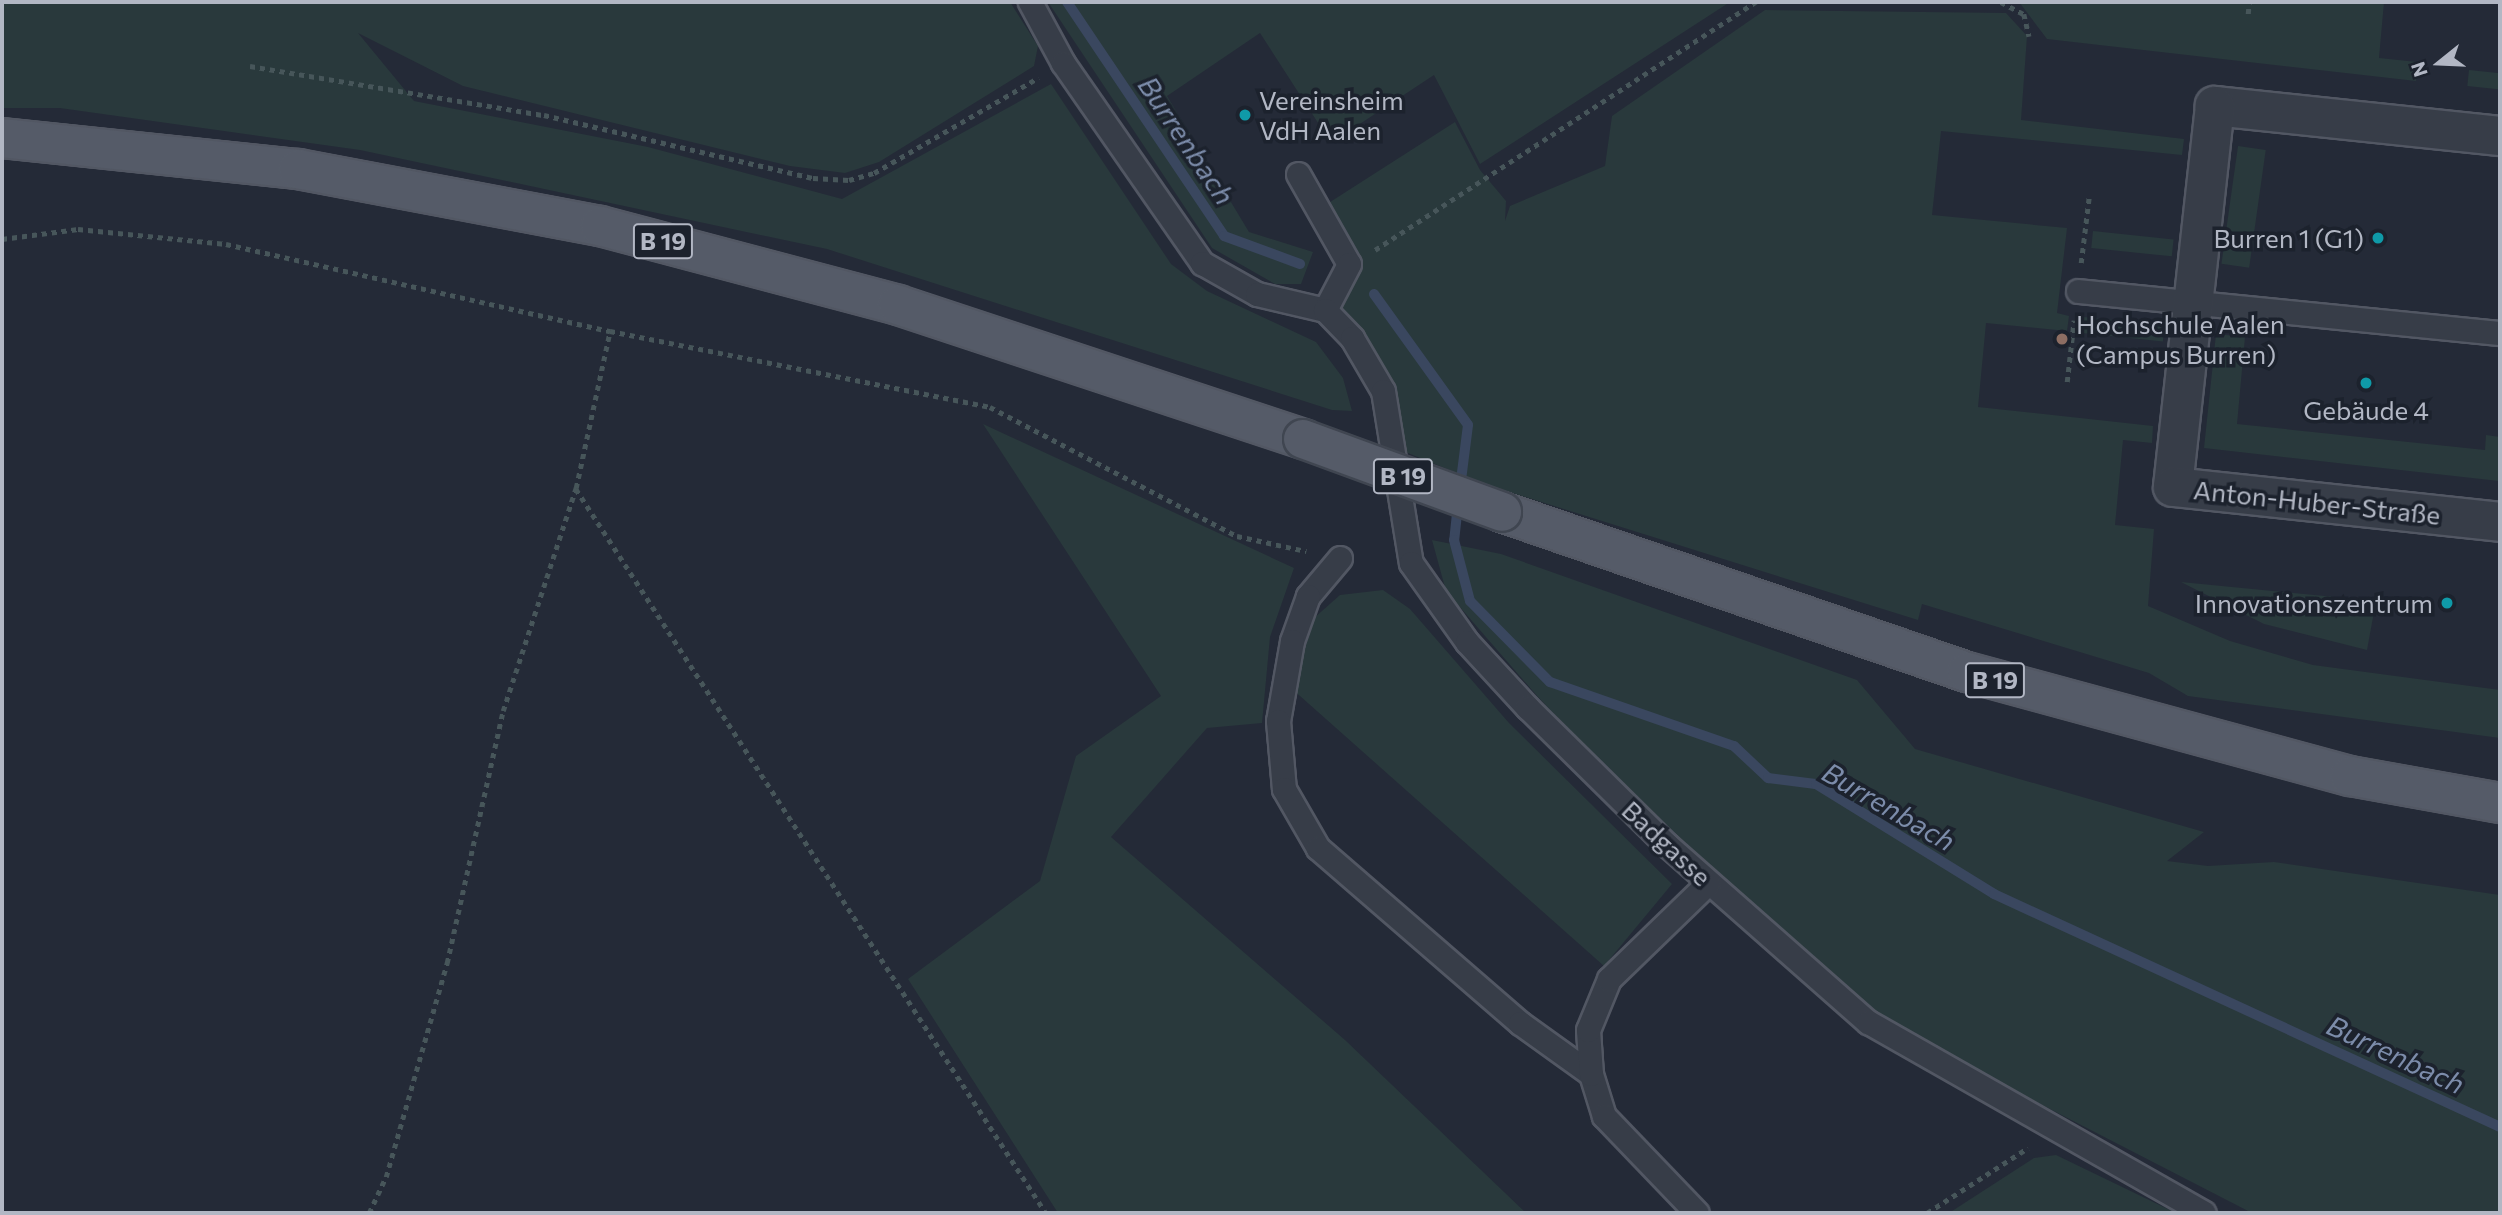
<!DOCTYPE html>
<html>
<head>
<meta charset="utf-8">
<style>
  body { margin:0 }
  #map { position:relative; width:2502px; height:1215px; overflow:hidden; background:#242a37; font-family:Commissioner,sans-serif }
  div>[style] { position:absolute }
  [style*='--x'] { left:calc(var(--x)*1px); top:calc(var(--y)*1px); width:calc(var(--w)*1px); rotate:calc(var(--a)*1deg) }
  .green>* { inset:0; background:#29393c; transform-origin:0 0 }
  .stream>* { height:10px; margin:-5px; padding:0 5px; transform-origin:5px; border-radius:5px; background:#3a475f }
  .path>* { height:4.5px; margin-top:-2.25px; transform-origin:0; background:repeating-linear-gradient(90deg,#47565a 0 5px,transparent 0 10px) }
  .roads { filter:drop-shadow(2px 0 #525763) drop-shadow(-2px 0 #525763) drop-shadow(0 2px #525763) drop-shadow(0 -2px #525763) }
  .service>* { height:23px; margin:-11.5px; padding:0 11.5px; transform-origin:11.5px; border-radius:11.5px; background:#373d48 }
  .minor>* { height:38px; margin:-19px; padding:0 19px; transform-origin:19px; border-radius:19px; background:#373d48 }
  .primary>* { height:38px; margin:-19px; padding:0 19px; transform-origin:19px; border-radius:19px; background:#555b68 }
  .bridges { filter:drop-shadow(2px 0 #404651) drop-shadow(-2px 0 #404651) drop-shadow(0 2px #404651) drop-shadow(0 -2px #404651) }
  .primary-bridge>* { height:38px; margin:-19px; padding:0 19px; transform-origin:19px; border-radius:19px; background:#555b68 }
  .dots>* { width:19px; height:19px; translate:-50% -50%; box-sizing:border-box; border:4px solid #1c222d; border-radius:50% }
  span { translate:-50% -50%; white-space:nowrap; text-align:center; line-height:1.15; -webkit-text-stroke:7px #1c222d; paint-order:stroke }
  .shield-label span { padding:2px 5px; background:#1c222d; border:2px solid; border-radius:5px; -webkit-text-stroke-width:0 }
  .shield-label { font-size:24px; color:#b2b7c4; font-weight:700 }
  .poi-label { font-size:26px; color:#b2b7c4 }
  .left { translate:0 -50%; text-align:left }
  .right { translate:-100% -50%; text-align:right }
  .street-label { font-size:26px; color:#b2b7c4 }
  .water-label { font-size:28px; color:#7c8caa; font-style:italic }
  .frame { position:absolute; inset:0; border:4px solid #b2b7c4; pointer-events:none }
  .north { position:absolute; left:2404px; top:28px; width:70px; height:70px; -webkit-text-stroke:5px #1c222d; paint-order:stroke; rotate:252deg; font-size:19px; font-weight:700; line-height:28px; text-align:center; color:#b2b7c4 }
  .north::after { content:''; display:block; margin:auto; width:24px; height:32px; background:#b2b7c4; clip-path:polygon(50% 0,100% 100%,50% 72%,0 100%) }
</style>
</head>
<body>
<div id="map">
  <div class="green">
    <i style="clip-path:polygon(2px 2px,1010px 2px,1038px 46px,1034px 66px,879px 162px,845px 173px,790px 166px,463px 86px,358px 33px,414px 101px,648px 147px,842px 199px,1051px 84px,1171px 264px,1207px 291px,1316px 342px,1343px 378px,1352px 411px,1332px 410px,827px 249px,360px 150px,60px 108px,2px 108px)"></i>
    <i style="clip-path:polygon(1048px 2px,1730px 2px,1480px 164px,1434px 75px,1331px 143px,1260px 33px,1167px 96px,1249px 232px,1313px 252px,1301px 284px,1275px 284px,1212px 248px)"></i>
    <i style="clip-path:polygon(2019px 2px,2384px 2px,2379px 58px,2417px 62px,2416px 81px,2047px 39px)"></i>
    <i style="clip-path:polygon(1765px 10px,2006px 13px,2027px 36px,2021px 120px,2184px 139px,2182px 155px,1941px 131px,1932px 215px,2067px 228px,2057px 313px,2069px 316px,2067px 331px,1986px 323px,1978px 407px,2153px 426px,2152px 443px,2123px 440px,2115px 525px,2154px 529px,2148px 606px,2230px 641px,2313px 665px,2500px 690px,2500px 738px,2188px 696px,2149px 673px,1922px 604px,1918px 620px,1484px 484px,1403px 451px,1334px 307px,1357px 267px,1327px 204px,1455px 122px,1480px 170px,1506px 201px,1505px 221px,1510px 206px,1605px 166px,1612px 116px)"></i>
    <i style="left:2469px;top:70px;width:31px;height:16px;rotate:6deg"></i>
    <i style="left:2238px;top:146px;width:28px;height:119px;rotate:8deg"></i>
    <i style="left:2093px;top:231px;width:81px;height:17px;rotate:6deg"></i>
    <i style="left:2084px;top:317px;width:81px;height:16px;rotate:6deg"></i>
    <i style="clip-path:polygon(2216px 334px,2245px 337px,2237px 424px,2485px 450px,2486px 435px,2500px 437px,2499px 481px,2204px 448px)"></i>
    <i style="clip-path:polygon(983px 424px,1294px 568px,1270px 637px,1262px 723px,1207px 728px,1111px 837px,1345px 1040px,1526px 1213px,1058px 1213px,908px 979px,1040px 881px,1076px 756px,1161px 696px)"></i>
    <i style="clip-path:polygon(1432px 540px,1501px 554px,1857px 680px,1915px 749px,2204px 832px,2167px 861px,2208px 866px,2274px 862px,2500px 895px,2500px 1213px,2252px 1213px,1883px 1023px,1719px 885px,1538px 697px,1446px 591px)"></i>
    <i style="clip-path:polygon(2181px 582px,2376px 601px,2367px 650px,2264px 624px)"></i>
    <i style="clip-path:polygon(1383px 590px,1410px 609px,1509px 723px,1672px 884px,1604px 966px,1291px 688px,1313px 619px,1340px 595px)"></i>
    <i style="clip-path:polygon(2056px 1155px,2176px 1213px,1949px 1213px,2034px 1158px)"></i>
  </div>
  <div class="stream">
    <i style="--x:1067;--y:2;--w:282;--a:56.1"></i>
    <i style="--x:1224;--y:236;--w:81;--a:20.2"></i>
    <i style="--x:1374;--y:294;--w:161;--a:54.3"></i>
    <i style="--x:1468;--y:425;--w:64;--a:97.2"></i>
    <i style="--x:1458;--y:504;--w:36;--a:96"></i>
    <i style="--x:1454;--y:540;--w:63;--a:75.3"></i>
    <i style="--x:1470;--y:601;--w:114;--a:45.4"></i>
    <i style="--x:1550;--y:682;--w:195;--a:19.2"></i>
    <i style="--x:1734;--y:746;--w:47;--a:43.3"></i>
    <i style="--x:1768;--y:778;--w:48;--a:7.1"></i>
    <i style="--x:1816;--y:784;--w:209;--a:31.7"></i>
    <i style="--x:1994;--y:894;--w:557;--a:24.72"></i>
  </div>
  <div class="path">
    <i style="--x:2001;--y:2;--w:26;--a:28"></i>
    <i style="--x:2024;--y:14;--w:23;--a:77"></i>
    <i style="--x:2248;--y:14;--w:12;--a:-85"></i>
    <i style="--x:250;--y:66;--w:298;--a:9.5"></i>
    <i style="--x:544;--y:115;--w:276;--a:13.2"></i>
    <i style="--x:813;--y:178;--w:36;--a:3"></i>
    <i style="--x:849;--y:180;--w:26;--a:-16"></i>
    <i style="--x:874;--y:173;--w:190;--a:-30.1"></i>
    <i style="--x:2;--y:239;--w:77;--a:-7.5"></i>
    <i style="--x:78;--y:229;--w:149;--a:5.8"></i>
    <i style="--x:226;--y:244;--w:394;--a:12.8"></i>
    <i style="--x:610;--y:331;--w:388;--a:11.3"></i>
    <i style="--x:990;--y:407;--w:279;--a:27.6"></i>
    <i style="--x:1237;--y:536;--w:71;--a:12.3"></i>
    <i style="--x:1375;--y:250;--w:455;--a:-33.1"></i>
    <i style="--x:2081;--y:263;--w:66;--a:-83.1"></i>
    <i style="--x:2067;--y:382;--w:62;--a:-83.6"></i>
    <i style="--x:576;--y:489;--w:863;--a:57.01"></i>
    <i style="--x:369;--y:1213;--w:40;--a:-65"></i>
    <i style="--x:386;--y:1177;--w:223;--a:-74.1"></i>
    <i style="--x:447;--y:963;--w:258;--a:-77.5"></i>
    <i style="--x:503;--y:711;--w:235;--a:-71.9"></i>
    <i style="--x:576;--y:488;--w:161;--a:-77.8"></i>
    <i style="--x:1927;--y:1213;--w:120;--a:-32.8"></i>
  </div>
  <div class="roads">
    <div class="service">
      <i style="--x:1030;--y:2;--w:69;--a:61.6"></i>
      <i style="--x:1063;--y:63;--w:244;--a:55.2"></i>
      <i style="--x:1202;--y:263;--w:63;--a:29.4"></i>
      <i style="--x:1257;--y:294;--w:70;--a:13.2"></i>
      <i style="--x:1298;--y:174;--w:103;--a:60.5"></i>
      <i style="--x:1349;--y:264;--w:52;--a:117.6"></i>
      <i style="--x:2078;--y:291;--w:424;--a:5.7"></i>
      <i style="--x:1325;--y:310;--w:39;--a:46"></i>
      <i style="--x:1352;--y:338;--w:61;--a:59.7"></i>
      <i style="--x:1383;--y:391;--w:174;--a:80.8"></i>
      <i style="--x:1411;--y:563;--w:97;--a:54.7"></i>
      <i style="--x:1467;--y:642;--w:90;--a:47.3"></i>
      <i style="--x:1528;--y:708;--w:195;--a:44.6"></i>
      <i style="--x:1667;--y:845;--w:268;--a:41.4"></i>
      <i style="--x:1868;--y:1022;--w:386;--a:29.6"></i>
      <i style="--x:1340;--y:558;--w:50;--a:130.1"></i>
      <i style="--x:1308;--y:596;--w:48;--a:109.6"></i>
      <i style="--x:1292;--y:641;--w:81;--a:99.9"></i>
      <i style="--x:1278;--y:721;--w:68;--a:85"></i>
      <i style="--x:1284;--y:789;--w:68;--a:60"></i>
      <i style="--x:1318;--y:848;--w:267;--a:40.9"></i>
      <i style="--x:1520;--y:1023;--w:87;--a:35.7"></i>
      <i style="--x:1591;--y:1074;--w:44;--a:72.8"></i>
      <i style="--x:1604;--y:1116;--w:134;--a:46.2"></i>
      <i style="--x:1591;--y:1074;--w:44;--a:-93.9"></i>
      <i style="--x:1588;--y:1030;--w:55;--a:-67.6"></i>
      <i style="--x:1609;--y:979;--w:138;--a:-44.1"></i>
    </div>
    <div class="minor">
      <i style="--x:2500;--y:136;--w:287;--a:-174"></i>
      <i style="--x:2215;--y:106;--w:383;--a:96.3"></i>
      <i style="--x:2173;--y:487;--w:329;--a:6.1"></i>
    </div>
    <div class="primary">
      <i style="--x:2;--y:138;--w:298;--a:6"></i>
      <i style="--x:298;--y:169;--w:307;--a:10.7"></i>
      <i style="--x:600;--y:226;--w:308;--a:14.8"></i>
      <i style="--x:898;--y:305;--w:427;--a:18.3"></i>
      <i style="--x:1502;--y:512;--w:492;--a:19"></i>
      <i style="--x:1967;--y:672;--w:397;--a:15.2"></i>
      <i style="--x:2350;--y:776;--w:152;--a:10.2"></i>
    </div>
  </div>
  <div class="bridges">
    <div class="primary-bridge">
      <i style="--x:1303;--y:439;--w:212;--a:20.1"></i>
    </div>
  </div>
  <div class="dots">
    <i style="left:1245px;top:115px;background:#0f9aa8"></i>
    <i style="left:2378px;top:238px;background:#0f9aa8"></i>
    <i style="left:2062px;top:339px;background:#8d6e63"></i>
    <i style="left:2366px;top:383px;background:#0f9aa8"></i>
    <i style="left:2447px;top:603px;background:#0f9aa8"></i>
  </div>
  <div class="shield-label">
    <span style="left:663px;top:241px">B 19</span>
    <span style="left:1403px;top:476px">B 19</span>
    <span style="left:1995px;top:680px">B 19</span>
  </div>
  <div class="poi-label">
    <span class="left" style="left:1259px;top:115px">Vereinsheim<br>VdH Aalen</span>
    <span class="right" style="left:2364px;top:238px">Burren 1 (G1)</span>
    <span class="left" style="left:2076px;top:339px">Hochschule Aalen<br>(Campus Burren)</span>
    <span style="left:2366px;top:410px">Gebäude 4</span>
    <span class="right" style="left:2433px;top:603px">Innovationszentrum</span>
  </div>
  <div class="street-label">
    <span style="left:2317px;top:502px;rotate:6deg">Anton-Huber-Straße</span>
    <span style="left:1667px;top:843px;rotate:43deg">Badgasse</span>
  </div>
  <div class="water-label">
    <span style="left:1187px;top:140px;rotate:56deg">Burrenbach</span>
    <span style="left:1889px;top:806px;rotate:30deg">Burrenbach</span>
    <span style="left:2396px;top:1054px;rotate:25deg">Burrenbach</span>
  </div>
  <div class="frame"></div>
  <div class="north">N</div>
</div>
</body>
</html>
